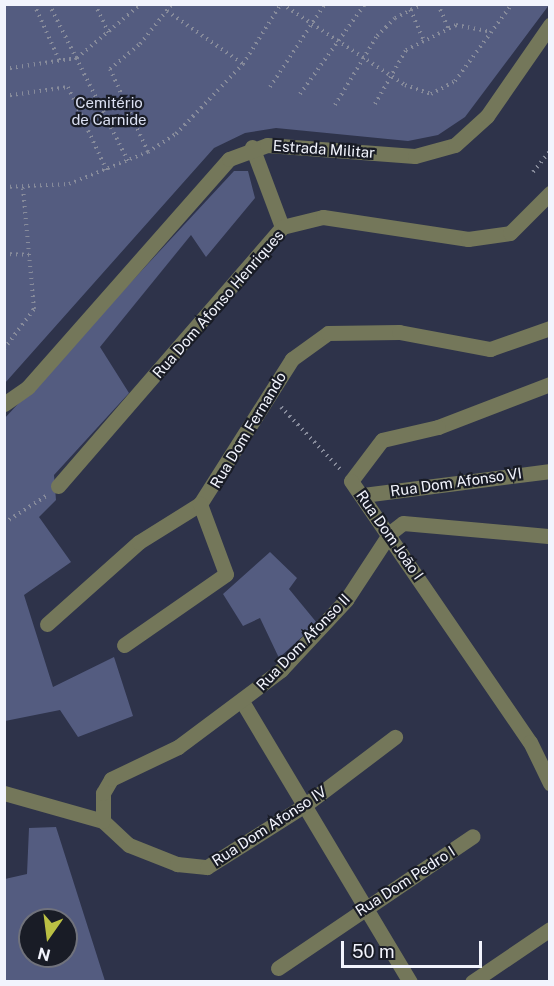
<!DOCTYPE html>
<html>
<head>
<meta charset="utf-8">
<style>
  body { margin:0 }
  #map { position:relative; width:554px; height:986px; overflow:hidden; background:#2e334a; font-family:"Public Sans",sans-serif }
  div>[style] { position:absolute }
  [style*='--x'] { left:calc(var(--x)*1px); top:calc(var(--y)*1px); width:calc(var(--w)*1px); rotate:calc(var(--a)*1deg) }
  .green>* { inset:0; background:#545c80 }
  .path>* { height:4px; margin-top:-2px; transform-origin:0; background:repeating-linear-gradient(90deg,#878b9b 0 1.5px,transparent 0 6px) }
  .minor>* { height:15px; margin:-7.5px; padding:0 7.5px; transform-origin:7.5px; border-radius:7.5px; background:#74775a }
  span { translate:-50% -50%; white-space:nowrap; text-align:center; line-height:1.15; -webkit-text-stroke:4.5px #191c26; paint-order:stroke }
  .park-label { font-size:15px; color:#dce1f3 }
  .street-label { font-size:15px; color:#f2f4fd }
  .frame { position:absolute; inset:0; border:6px solid #f2f4fd; pointer-events:none }
  .north { position:absolute; left:18px; top:908px; width:60px; height:60px; box-sizing:border-box; background:#191c26; border:2px solid #70727c; border-radius:50%; rotate:194deg; font-size:16px; font-weight:700; line-height:24px; text-align:center; color:#f2f4fd }
  .north::after { content:''; display:block; margin:auto; width:21px; height:27px; background:#bbc044; clip-path:polygon(50% 0,100% 100%,50% 72%,0 100%) }
  .scale { position:absolute; left:341px; top:941px; width:141px; height:27px; box-sizing:border-box; border:3px solid #f2f4fd; border-top:0; padding-left:8px; font-size:18px; line-height:21px; white-space:nowrap; color:#f2f4fd; -webkit-text-stroke:4px #191c26; paint-order:stroke }
</style>
</head>
<body>
<div id="map">
  <div class="green">
    <i style="clip-path:polygon(5px 4px,549px 4px,549px 5px,465px 117px,438px 135px,408px 141px,276px 128px,245px 133px,214px 148px,5px 383px)"></i>
    <i style="clip-path:polygon(234px 171px,248px 171px,255px 198px,206px 257px,191px 235px,100px 347px,129px 393px,54px 475px,56px 500px,39px 517px,71px 562px,24px 595px,53px 687px,114px 657px,133px 716px,78px 737px,60px 710px,5px 721px,4px 419px)"></i>
    <i style="clip-path:polygon(270px 552px,297px 578px,289px 589px,317px 623px,279px 658px,260px 618px,243px 626px,223px 594px)"></i>
    <i style="clip-path:polygon(evenodd,56px 827px,105px 981px,5px 981px,5px 879px,27px 874px,29px 828px,56px 827px,30px 920px,66px 920px,66px 956px,30px 956px,30px 920px)"></i>
  </div>
  <div class="path">
    <i style="--x:34;--y:4;--w:64;--a:65.9"></i>
    <i style="--x:49;--y:4;--w:176;--a:63.3"></i>
    <i style="--x:95;--y:4;--w:33;--a:65"></i>
    <i style="--x:282;--y:4;--w:147;--a:33.4"></i>
    <i style="--x:405;--y:85;--w:28;--a:19"></i>
    <i style="--x:431;--y:94;--w:27;--a:-28"></i>
    <i style="--x:455;--y:81;--w:96;--a:-53.5"></i>
    <i style="--x:408;--y:4;--w:40;--a:66.6"></i>
    <i style="--x:438;--y:4;--w:26;--a:67"></i>
    <i style="--x:167;--y:11;--w:93;--a:34.9"></i>
    <i style="--x:4;--y:69;--w:74;--a:-8.6"></i>
    <i style="--x:77;--y:58;--w:84;--a:-40.2"></i>
    <i style="--x:270;--y:87;--w:100;--a:-56.5"></i>
    <i style="--x:300;--y:94;--w:111;--a:-54.2"></i>
    <i style="--x:4;--y:96;--w:65;--a:-8"></i>
    <i style="--x:68;--y:87;--w:93;--a:65.1"></i>
    <i style="--x:375;--y:104;--w:62;--a:-60.1"></i>
    <i style="--x:406;--y:50;--w:56;--a:-26.6"></i>
    <i style="--x:456;--y:25;--w:36;--a:11"></i>
    <i style="--x:335;--y:105;--w:81;--a:-58.7"></i>
    <i style="--x:377;--y:36;--w:25;--a:-45"></i>
    <i style="--x:395;--y:18;--w:31;--a:-27"></i>
    <i style="--x:148;--y:152;--w:91;--a:-114.6"></i>
    <i style="--x:110;--y:69;--w:39;--a:-40"></i>
    <i style="--x:140;--y:44;--w:51;--a:-51.3"></i>
    <i style="--x:533;--y:172;--w:27;--a:-51"></i>
    <i style="--x:4;--y:187;--w:65;--a:-2.6"></i>
    <i style="--x:69;--y:184;--w:85;--a:-22.1"></i>
    <i style="--x:148;--y:152;--w:33;--a:-33"></i>
    <i style="--x:176;--y:134;--w:97;--a:-46.3"></i>
    <i style="--x:243;--y:64;--w:71;--a:-57.7"></i>
    <i style="--x:4;--y:254;--w:25;--a:2"></i>
    <i style="--x:4;--y:349;--w:50;--a:-53.1"></i>
    <i style="--x:34;--y:309;--w:121;--a:-95.2"></i>
    <i style="--x:281;--y:407;--w:86;--a:46.4"></i>
    <i style="--x:4;--y:523;--w:50;--a:-32.7"></i>
  </div>
  <div class="minor">
    <i style="--x:252;--y:147;--w:85;--a:69.4"></i>
    <i style="--x:550;--y:384;--w:120;--a:159"></i>
    <i style="--x:438;--y:427;--w:57;--a:166.9"></i>
    <i style="--x:382;--y:440;--w:51;--a:127.1"></i>
    <i style="--x:351;--y:481;--w:316;--a:55.6"></i>
    <i style="--x:530;--y:742;--w:46;--a:64"></i>
    <i style="--x:4;--y:404;--w:29;--a:-35"></i>
    <i style="--x:28;--y:387;--w:304;--a:-48.6"></i>
    <i style="--x:229;--y:159;--w:40;--a:-20.2"></i>
    <i style="--x:267;--y:145;--w:148;--a:4.3"></i>
    <i style="--x:415;--y:156;--w:41;--a:-15.4"></i>
    <i style="--x:455;--y:145;--w:43;--a:-42.2"></i>
    <i style="--x:487;--y:116;--w:111;--a:-55.3"></i>
    <i style="--x:58;--y:486;--w:342;--a:-49.1"></i>
    <i style="--x:282;--y:227;--w:42;--a:-13.7"></i>
    <i style="--x:323;--y:217;--w:147;--a:8.6"></i>
    <i style="--x:468;--y:239;--w:42;--a:-8.1"></i>
    <i style="--x:510;--y:233;--w:57;--a:-45"></i>
    <i style="--x:363;--y:495;--w:189;--a:-7.3"></i>
    <i style="--x:47;--y:624;--w:123;--a:-41.7"></i>
    <i style="--x:139;--y:542;--w:72;--a:-31.9"></i>
    <i style="--x:200;--y:504;--w:172;--a:-57.6"></i>
    <i style="--x:292;--y:359;--w:44;--a:-35.8"></i>
    <i style="--x:328;--y:333;--w:71;--a:-0.8"></i>
    <i style="--x:399;--y:332;--w:93;--a:10.6"></i>
    <i style="--x:490;--y:349;--w:64;--a:-19.3"></i>
    <i style="--x:124;--y:645;--w:124;--a:-34.8"></i>
    <i style="--x:226;--y:574;--w:75;--a:-110.4"></i>
    <i style="--x:243;--y:703;--w:325;--a:59.1"></i>
    <i style="--x:4;--y:793;--w:103;--a:15.8"></i>
    <i style="--x:103;--y:821;--w:35;--a:43"></i>
    <i style="--x:129;--y:845;--w:52;--a:21.6"></i>
    <i style="--x:177;--y:864;--w:30;--a:6"></i>
    <i style="--x:207;--y:867;--w:116;--a:-32.3"></i>
    <i style="--x:305;--y:805;--w:113;--a:-37.1"></i>
    <i style="--x:103;--y:821;--w:28;--a:-90"></i>
    <i style="--x:103;--y:793;--w:16;--a:-60"></i>
    <i style="--x:111;--y:779;--w:74;--a:-25.5"></i>
    <i style="--x:178;--y:747;--w:129;--a:-36.8"></i>
    <i style="--x:281;--y:670;--w:96;--a:-47.1"></i>
    <i style="--x:346;--y:600;--w:80;--a:-56.7"></i>
    <i style="--x:390;--y:533;--w:16;--a:-38"></i>
    <i style="--x:403;--y:523;--w:148;--a:5.1"></i>
    <i style="--x:278;--y:968;--w:235;--a:-34.1"></i>
    <i style="--x:472;--y:982;--w:94;--a:-34.2"></i>
  </div>
  <div class="park-label">
    <span style="left:109px;top:111px">Cemitério<br>de Carnide</span>
  </div>
  <div class="street-label">
    <span style="left:324px;top:149px;rotate:4deg">Estrada Militar</span>
    <span style="left:218px;top:304px;rotate:-49deg">Rua Dom Afonso Henriques</span>
    <span style="left:248px;top:430px;rotate:-59deg">Rua Dom Fernando</span>
    <span style="left:456px;top:482px;rotate:-8deg">Rua Dom Afonso VI</span>
    <span style="left:390px;top:535px;rotate:55deg">Rua Dom João I</span>
    <span style="left:303px;top:642px;rotate:-46deg">Rua Dom Afonso II</span>
    <span style="left:269px;top:826px;rotate:-33deg">Rua Dom Afonso IV</span>
    <span style="left:405px;top:881px;rotate:-33deg">Rua Dom Pedro I</span>
  </div>
  <div class="frame"></div>
  <div class="north">N</div>
  <div class="scale">50 m</div>
</div>
</body>
</html>
